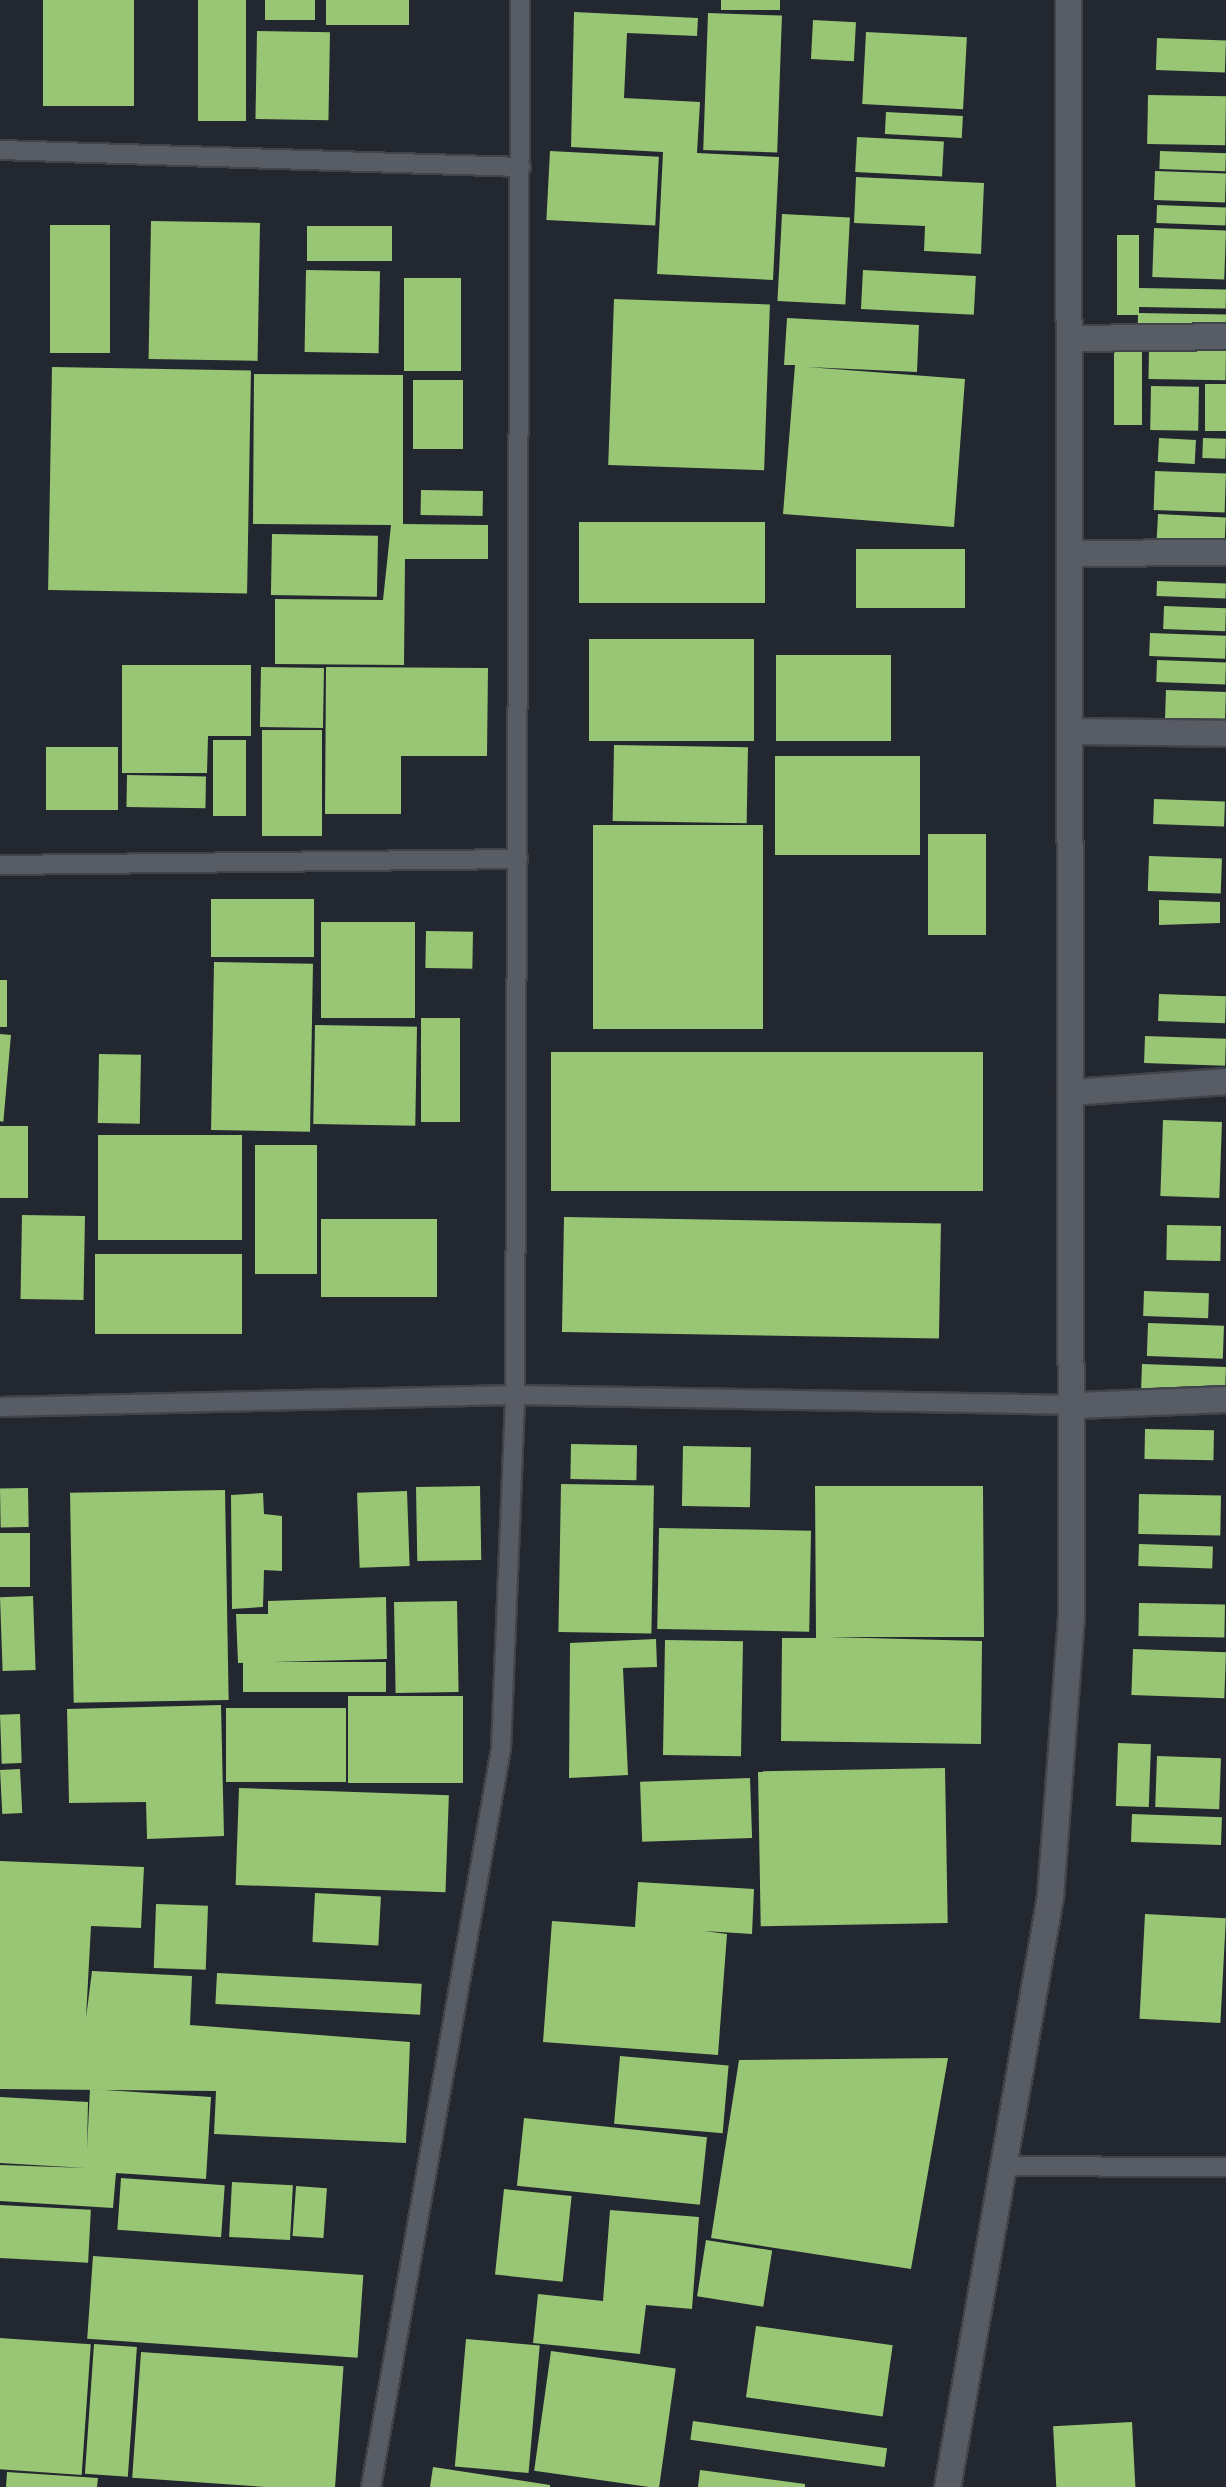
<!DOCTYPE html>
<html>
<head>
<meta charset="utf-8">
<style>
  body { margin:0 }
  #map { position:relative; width:1226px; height:2487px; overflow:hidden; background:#23272f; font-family:"Titillium Web",sans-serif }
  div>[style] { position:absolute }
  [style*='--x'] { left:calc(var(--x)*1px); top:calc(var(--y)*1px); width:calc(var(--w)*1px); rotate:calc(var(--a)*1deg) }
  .building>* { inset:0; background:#98c675; transform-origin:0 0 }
  .roads { filter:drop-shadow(2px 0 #41444b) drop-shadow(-2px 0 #41444b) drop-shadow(0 2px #41444b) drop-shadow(0 -2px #41444b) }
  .lane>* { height:18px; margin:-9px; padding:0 9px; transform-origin:9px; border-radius:9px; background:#585c65 }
  .street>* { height:25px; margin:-12.5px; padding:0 12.5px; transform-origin:12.5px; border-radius:12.5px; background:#585c65 }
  span { translate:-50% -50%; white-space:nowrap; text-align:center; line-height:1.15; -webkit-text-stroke:10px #23272f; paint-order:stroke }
</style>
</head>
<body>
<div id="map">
  <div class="building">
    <i style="left:43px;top:0;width:91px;height:106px"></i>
    <i style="left:198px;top:0;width:48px;height:121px"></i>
    <i style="left:265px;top:0;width:50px;height:20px"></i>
    <i style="left:326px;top:0;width:83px;height:25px"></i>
    <i style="left:721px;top:0;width:59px;height:10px"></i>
    <i style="clip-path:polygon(574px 12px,698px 18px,697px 36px,627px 33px,624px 98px,700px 102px,697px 153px,779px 157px,773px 280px,657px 274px,663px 152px,571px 147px)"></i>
    <i style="left:708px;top:13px;width:74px;height:137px;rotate:2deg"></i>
    <i style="left:813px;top:20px;width:43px;height:39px;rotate:3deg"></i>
    <i style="left:257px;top:31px;width:73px;height:88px;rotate:1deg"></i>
    <i style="left:866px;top:32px;width:101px;height:72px;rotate:3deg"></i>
    <i style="left:1157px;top:38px;width:69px;height:32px;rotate:2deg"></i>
    <i style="left:1148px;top:95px;width:78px;height:49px;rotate:1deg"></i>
    <i style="left:886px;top:112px;width:77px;height:22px;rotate:3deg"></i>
    <i style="left:857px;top:137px;width:87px;height:35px;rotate:3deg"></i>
    <i style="left:550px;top:151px;width:109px;height:69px;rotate:3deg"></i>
    <i style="left:1160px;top:151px;width:66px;height:18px;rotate:2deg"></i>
    <i style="left:1155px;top:171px;width:71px;height:29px;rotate:2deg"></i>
    <i style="clip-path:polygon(856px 177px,984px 183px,981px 254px,924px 251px,925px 226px,854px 223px)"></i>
    <i style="left:1157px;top:205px;width:69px;height:18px;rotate:2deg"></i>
    <i style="left:782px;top:214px;width:68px;height:87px;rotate:3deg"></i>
    <i style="left:151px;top:221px;width:109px;height:138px;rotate:1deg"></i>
    <i style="left:50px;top:225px;width:60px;height:128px"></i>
    <i style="left:307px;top:226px;width:85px;height:35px"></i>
    <i style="left:1154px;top:228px;width:72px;height:49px;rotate:2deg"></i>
    <i style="left:1117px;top:235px;width:22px;height:80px"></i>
    <i style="left:306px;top:270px;width:74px;height:82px;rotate:1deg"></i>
    <i style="left:863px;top:270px;width:113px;height:39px;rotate:3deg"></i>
    <i style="left:404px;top:278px;width:57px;height:93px"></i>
    <i style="left:1139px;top:288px;width:87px;height:19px;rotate:1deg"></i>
    <i style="left:614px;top:299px;width:156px;height:166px;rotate:2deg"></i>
    <i style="left:1138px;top:313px;width:88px;height:17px;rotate:1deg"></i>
    <i style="clip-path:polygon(787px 318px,919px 325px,917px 372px,807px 367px,965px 379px,954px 527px,783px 514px,795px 365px,784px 365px)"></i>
    <i style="left:1149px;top:349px;width:77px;height:30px;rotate:1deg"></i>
    <i style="left:1114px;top:351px;width:28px;height:74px"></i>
    <i style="left:52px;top:367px;width:199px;height:223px;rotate:1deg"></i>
    <i style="clip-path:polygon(254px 374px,403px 375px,403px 524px,488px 525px,488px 559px,405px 559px,404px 665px,275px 664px,275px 599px,383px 600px,391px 525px,253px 524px)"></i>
    <i style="left:413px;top:380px;width:50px;height:69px"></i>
    <i style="left:1205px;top:384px;width:21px;height:47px"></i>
    <i style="left:1151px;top:386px;width:48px;height:44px;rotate:1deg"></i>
    <i style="left:1159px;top:438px;width:37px;height:24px;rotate:3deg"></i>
    <i style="left:1203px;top:438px;width:23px;height:20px;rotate:2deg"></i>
    <i style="left:1155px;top:471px;width:71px;height:39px;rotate:2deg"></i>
    <i style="left:421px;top:490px;width:62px;height:25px;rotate:1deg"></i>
    <i style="left:1158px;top:514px;width:68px;height:27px;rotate:3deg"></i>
    <i style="left:579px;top:522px;width:186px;height:81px"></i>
    <i style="left:272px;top:534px;width:106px;height:61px;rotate:1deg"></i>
    <i style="left:856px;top:549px;width:109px;height:59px"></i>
    <i style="left:1157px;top:581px;width:69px;height:15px;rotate:2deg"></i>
    <i style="left:1164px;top:606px;width:62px;height:23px;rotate:2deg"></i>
    <i style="left:1150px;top:633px;width:76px;height:23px;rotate:2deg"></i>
    <i style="left:589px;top:639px;width:165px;height:102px"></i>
    <i style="left:776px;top:655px;width:115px;height:86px"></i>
    <i style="left:1157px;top:660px;width:69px;height:22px;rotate:2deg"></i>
    <i style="clip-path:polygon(122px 665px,251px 665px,251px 736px,208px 736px,207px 773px,122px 773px)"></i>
    <i style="left:261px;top:667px;width:63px;height:60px;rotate:1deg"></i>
    <i style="clip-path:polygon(326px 667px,488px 668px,487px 756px,401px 756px,401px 814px,325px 814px)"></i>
    <i style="left:1166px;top:690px;width:60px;height:33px;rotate:2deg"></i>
    <i style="left:262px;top:730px;width:60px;height:106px"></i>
    <i style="left:213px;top:740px;width:33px;height:76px"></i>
    <i style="left:614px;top:745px;width:134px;height:76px;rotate:1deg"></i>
    <i style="left:46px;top:747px;width:72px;height:63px"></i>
    <i style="left:775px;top:756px;width:145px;height:99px"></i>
    <i style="left:127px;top:775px;width:79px;height:32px;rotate:1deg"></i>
    <i style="left:1154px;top:799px;width:71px;height:25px;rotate:2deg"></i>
    <i style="left:593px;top:825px;width:170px;height:204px"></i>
    <i style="left:928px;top:834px;width:58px;height:101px"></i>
    <i style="left:1149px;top:856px;width:73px;height:35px;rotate:2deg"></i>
    <i style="left:211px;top:899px;width:103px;height:58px"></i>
    <i style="clip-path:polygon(1159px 900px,1220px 902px,1220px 923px,1159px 925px)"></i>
    <i style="left:321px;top:922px;width:94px;height:96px"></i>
    <i style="left:426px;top:931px;width:47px;height:37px;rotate:1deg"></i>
    <i style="left:214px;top:962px;width:99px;height:168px;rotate:1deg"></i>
    <i style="left:0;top:980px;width:7px;height:47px"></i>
    <i style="left:1159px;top:994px;width:67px;height:27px;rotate:2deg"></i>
    <i style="left:421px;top:1018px;width:39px;height:104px"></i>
    <i style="left:315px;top:1025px;width:102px;height:99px;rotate:1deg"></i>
    <i style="left:0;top:1034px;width:11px;height:87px;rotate:5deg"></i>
    <i style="left:1145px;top:1036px;width:81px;height:27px;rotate:2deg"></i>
    <i style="left:983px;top:1052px;width:139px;height:432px;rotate:90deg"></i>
    <i style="left:99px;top:1054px;width:42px;height:69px;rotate:1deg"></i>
    <i style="left:1163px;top:1120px;width:59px;height:76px;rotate:2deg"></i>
    <i style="left:0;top:1126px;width:28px;height:72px"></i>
    <i style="left:98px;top:1135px;width:144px;height:105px"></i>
    <i style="left:255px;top:1145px;width:62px;height:129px"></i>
    <i style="left:22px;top:1215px;width:63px;height:84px;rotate:1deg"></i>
    <i style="left:564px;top:1217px;width:377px;height:115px;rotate:1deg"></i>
    <i style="left:321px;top:1219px;width:116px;height:78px"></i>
    <i style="left:1167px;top:1225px;width:54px;height:35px;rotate:1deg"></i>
    <i style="left:95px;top:1254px;width:147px;height:80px"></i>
    <i style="left:1144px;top:1291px;width:65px;height:25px;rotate:2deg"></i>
    <i style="left:1148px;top:1323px;width:76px;height:33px;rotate:2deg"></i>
    <i style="left:1142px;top:1364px;width:84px;height:24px;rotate:2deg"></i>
    <i style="left:1145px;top:1429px;width:69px;height:30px;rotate:1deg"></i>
    <i style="left:571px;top:1444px;width:66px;height:35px;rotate:1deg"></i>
    <i style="left:683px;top:1446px;width:68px;height:60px;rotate:1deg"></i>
    <i style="left:561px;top:1484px;width:93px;height:148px;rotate:1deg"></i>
    <i style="left:480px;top:1486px;width:74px;height:64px;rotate:89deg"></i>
    <i style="clip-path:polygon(815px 1486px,983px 1486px,984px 1637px,828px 1637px,982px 1641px,981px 1744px,781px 1741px,782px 1638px,816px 1638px)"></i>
    <i style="left:28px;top:1488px;width:39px;height:28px;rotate:89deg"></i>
    <i style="left:225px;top:1490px;width:210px;height:155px;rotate:89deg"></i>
    <i style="left:407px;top:1491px;width:75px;height:50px;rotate:88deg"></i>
    <i style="clip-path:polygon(263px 1493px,264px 1514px,282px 1516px,282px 1571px,264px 1570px,263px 1607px,232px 1609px,231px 1495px)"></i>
    <i style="left:1139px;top:1494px;width:82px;height:40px;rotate:1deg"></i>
    <i style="left:659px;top:1528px;width:152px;height:101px;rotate:1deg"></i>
    <i style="left:0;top:1533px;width:30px;height:54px"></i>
    <i style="left:1139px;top:1544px;width:74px;height:22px;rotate:2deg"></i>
    <i style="left:33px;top:1596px;width:74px;height:33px;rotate:88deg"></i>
    <i style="clip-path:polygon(386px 1597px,387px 1659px,238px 1663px,236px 1614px,268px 1614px,268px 1601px)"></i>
    <i style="left:457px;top:1601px;width:91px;height:63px;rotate:89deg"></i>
    <i style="left:1139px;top:1603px;width:86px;height:33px;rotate:1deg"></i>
    <i style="clip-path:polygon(656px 1639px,657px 1667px,623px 1668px,628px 1775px,569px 1778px,570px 1643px)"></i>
    <i style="left:665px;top:1640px;width:78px;height:115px;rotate:1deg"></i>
    <i style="left:1133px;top:1649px;width:93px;height:46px;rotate:2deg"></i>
    <i style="left:386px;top:1662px;width:30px;height:143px;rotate:90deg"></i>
    <i style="left:348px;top:1696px;width:115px;height:87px"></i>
    <i style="clip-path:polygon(221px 1705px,224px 1836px,147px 1839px,146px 1802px,69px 1803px,67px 1709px)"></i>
    <i style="left:226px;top:1708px;width:120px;height:74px"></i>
    <i style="left:20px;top:1714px;width:49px;height:20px;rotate:88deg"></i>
    <i style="left:1118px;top:1743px;width:33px;height:63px;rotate:2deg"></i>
    <i style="left:1157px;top:1756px;width:64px;height:51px;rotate:2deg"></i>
    <i style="left:945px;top:1768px;width:155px;height:187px;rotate:89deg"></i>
    <i style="left:20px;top:1769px;width:44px;height:20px;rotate:87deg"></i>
    <i style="left:750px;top:1778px;width:60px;height:110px;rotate:88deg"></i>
    <i style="left:239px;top:1788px;width:210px;height:97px;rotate:2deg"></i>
    <i style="left:1132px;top:1814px;width:90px;height:28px;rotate:2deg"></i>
    <i style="clip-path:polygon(0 1861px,144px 1867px,141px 1928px,91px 1926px,86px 2018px,92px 1971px,192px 1976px,190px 2025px,410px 2042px,406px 2143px,214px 2134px,216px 2091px,0 2089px)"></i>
    <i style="clip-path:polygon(638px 1882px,754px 1889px,752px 1934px,704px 1931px,727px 1934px,718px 2055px,543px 2042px,552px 1921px,635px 1927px)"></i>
    <i style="left:315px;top:1893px;width:66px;height:49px;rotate:3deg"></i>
    <i style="left:156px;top:1904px;width:52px;height:64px;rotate:2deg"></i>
    <i style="left:1145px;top:1914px;width:81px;height:105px;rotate:3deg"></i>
    <i style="left:217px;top:1973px;width:205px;height:31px;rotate:3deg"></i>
    <i style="left:620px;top:2056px;width:109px;height:68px;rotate:5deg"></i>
    <i style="clip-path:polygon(948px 2058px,911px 2269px,711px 2238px,739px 2060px)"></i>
    <i style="clip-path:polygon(90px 2089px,211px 2097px,206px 2179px,116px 2173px,113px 2208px,0 2201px,0 2165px,86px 2168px,0 2163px,0 2097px,88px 2102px,87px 2149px)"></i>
    <i style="left:524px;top:2118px;width:184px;height:68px;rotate:6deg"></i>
    <i style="left:121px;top:2178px;width:104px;height:52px;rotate:4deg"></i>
    <i style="left:232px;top:2182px;width:61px;height:55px;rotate:3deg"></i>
    <i style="left:296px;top:2186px;width:31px;height:50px;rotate:4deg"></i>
    <i style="left:504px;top:2189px;width:68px;height:86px;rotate:6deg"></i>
    <i style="left:0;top:2205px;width:91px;height:53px;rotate:3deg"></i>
    <i style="clip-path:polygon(610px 2210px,699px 2217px,692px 2309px,646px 2305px,640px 2354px,533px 2343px,538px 2294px,603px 2301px)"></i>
    <i style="left:706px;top:2240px;width:67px;height:57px;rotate:9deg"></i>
    <i style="left:93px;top:2256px;width:271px;height:83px;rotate:4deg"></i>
    <i style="left:756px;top:2326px;width:138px;height:72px;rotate:8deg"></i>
    <i style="left:0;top:2338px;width:91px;height:131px;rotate:4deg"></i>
    <i style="left:466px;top:2339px;width:74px;height:128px;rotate:5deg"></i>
    <i style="left:94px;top:2344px;width:43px;height:130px;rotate:4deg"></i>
    <i style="left:551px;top:2351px;width:126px;height:121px;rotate:8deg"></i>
    <i style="left:141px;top:2352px;width:203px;height:126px;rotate:4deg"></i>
    <i style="left:693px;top:2421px;width:196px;height:19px;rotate:8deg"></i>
    <i style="left:1132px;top:2422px;width:65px;height:79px;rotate:87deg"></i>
    <i style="clip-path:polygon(433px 2467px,550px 2485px,550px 2487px,430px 2487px)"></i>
    <i style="clip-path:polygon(700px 2470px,805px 2484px,805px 2487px,698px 2487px)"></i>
    <i style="clip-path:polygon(7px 2472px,98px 2478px,97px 2487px,6px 2487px)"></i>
  </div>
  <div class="roads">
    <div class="lane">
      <i style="--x:0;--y:150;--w:521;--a:1.87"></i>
      <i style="--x:0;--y:865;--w:518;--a:-0.66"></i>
      <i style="--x:0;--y:1407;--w:515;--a:-1.33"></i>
      <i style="--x:515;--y:1395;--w:561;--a:1.02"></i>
      <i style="--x:1003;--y:2166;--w:223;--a:0.3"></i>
      <i style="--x:371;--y:2487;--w:749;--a:-80.01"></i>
      <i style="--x:501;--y:1749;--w:354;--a:-87.7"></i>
      <i style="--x:515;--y:1395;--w:1395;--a:-89.79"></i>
    </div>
    <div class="street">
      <i style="--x:1072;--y:338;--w:154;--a:-0.7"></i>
      <i style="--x:1074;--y:553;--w:152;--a:-0.4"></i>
      <i style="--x:1069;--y:731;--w:157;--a:0.7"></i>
      <i style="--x:1070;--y:1092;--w:156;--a:-4"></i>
      <i style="--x:1076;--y:1405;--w:150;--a:-2.3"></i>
      <i style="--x:947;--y:2487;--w:600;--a:-80.11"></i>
      <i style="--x:1050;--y:1896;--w:279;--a:-85.7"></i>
      <i style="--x:1071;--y:1618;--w:1618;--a:-90.11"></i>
    </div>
  </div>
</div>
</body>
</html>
